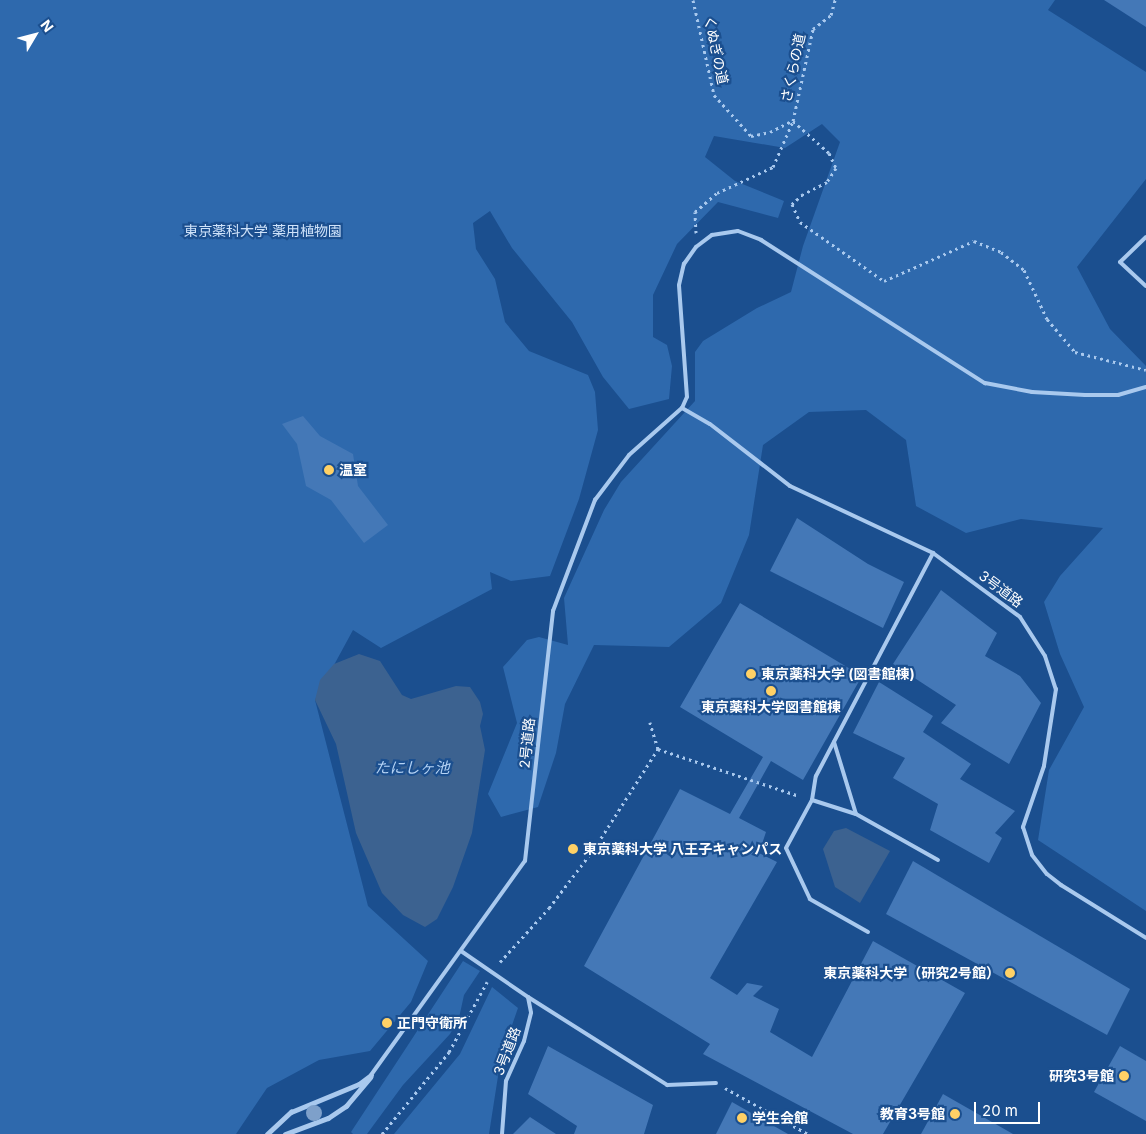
<!DOCTYPE html>
<html>
<head>
<meta charset="utf-8">
<style>
  body { margin:0 }
  #map { position:relative; width:1146px; height:1134px; overflow:hidden; background:#1b4f8f; font-family:Inter,"Noto Sans JP",sans-serif }
  div>[style] { position:absolute }
  [style*='--x'] { left:calc(var(--x)*1px); top:calc(var(--y)*1px); width:calc(var(--w)*1px); rotate:calc(var(--a)*1deg) }
  .green>* { inset:0; background:#2e69ad }
  .water>* { inset:0; background:#3c6290 }
  .building>* { inset:0; background:#4478b7 }
  .path>* { height:3px; margin-top:-1.5px; transform-origin:0; background:repeating-linear-gradient(90deg,#a9c9ee 0 2.5px,transparent 0 6.5px) }
  .service>* { height:4px; margin:-2px; padding:0 2px; transform-origin:2px; border-radius:2px; background:#a9c9ee }
  .minor>* { height:5px; margin:-2.5px; padding:0 2.5px; transform-origin:2.5px; border-radius:2.5px; background:#a9c9ee }
  .trees>* { width:16px; height:16px; margin:-8px; border-radius:50%; background:#7ea0ca }
  .dots>* { width:14px; height:14px; translate:-50% -50%; box-sizing:border-box; border:2px solid #1b4f8f; border-radius:50% }
  span { translate:-50% -50%; white-space:nowrap; text-align:center; line-height:1.15; -webkit-text-stroke:4.5px #1b4f8f; paint-order:stroke }
  .street-label { font-size:14px; color:#fff }
  .park-label { font-size:14px; color:#cfe3fa }
  .poi-label { font-size:14px; color:#fff; font-weight:700 }
  .left { translate:0 -50%; text-align:left }
  .right { translate:-100% -50%; text-align:right }
  .water-label { font-size:15px; color:#b5d3f5; font-style:italic }
  .north { position:absolute; left:10px; top:10px; width:50px; height:50px; -webkit-text-stroke:4px #1b4f8f; paint-order:stroke; rotate:53deg; font-size:14px; font-weight:700; line-height:20px; text-align:center; color:#fff }
  .north::after { content:''; display:block; margin:auto; width:18px; height:22px; background:#fff; clip-path:polygon(50% 0,100% 100%,50% 72%,0 100%) }
  .scale { position:absolute; left:974px; top:1102px; width:66px; height:22px; box-sizing:border-box; border:2px solid #fff; border-top:0; padding-left:6px; font-size:15px; line-height:18px; white-space:nowrap; color:#fff; -webkit-text-stroke:4px #1b4f8f; paint-order:stroke }
</style>
</head>
<body>
<div id="map">
  <div class="green">
    <i style="clip-path:polygon(0 0,1055px 0,1048px 10px,1146px 72px,1146px 179px,1077px 267px,1110px 329px,1146px 366px,1146px 911px,1038px 840px,1049px 770px,1084px 707px,1060px 654px,1044px 602px,1060px 576px,1103px 528px,1021px 519px,966px 533px,916px 506px,906px 440px,866px 410px,809px 412px,763px 445px,749px 535px,721px 603px,669px 647px,594px 645px,565px 704px,556px 753px,538px 807px,501px 817px,488px 794px,517px 723px,503px 667px,527px 640px,539px 637px,568px 645px,564px 598px,604px 510px,621px 482px,695px 401px,695px 352px,703px 341px,757px 308px,791px 292px,803px 246px,840px 142px,822px 124px,785px 148px,714px 136px,705px 157px,735px 181px,784px 201px,778px 218px,718px 202px,677px 244px,653px 295px,653px 337px,667px 345px,672px 366px,669px 399px,629px 409px,603px 377px,572px 322px,512px 248px,490px 211px,473px 223px,476px 249px,495px 279px,505px 322px,529px 351px,588px 375px,595px 392px,598px 430px,579px 499px,550px 576px,511px 581px,490px 572px,492px 589px,381px 648px,353px 630px,315px 700px,368px 906px,428px 961px,411px 1002px,370px 1051px,319px 1060px,267px 1088px,236px 1134px,0 1134px)"></i>
    <i style="clip-path:polygon(463px 961px,480px 971px,464px 995px,459px 1018px,450px 1034px,403px 1085px,367px 1134px,353px 1134px,351px 1132px)"></i>
    <i style="clip-path:polygon(492px 987px,518px 1008px,501px 1057px,489px 1134px,394px 1134px,460px 1054px)"></i>
  </div>
  <div class="water">
    <i style="clip-path:polygon(359px 654px,380px 661px,402px 695px,411px 699px,456px 686px,470px 687px,480px 702px,483px 714px,480px 726px,485px 750px,472px 833px,453px 887px,437px 919px,425px 927px,403px 915px,382px 893px,356px 833px,336px 744px,315px 700px,320px 680px,334px 664px)"></i>
    <i style="clip-path:polygon(846px 828px,890px 851px,860px 903px,835px 887px,823px 849px,834px 831px)"></i>
  </div>
  <div class="building">
    <i style="clip-path:polygon(1104px 0,1146px 0,1146px 27px)"></i>
    <i style="clip-path:polygon(303px 416px,320px 436px,353px 454px,358px 486px,388px 525px,364px 543px,331px 500px,306px 486px,297px 444px,282px 424px)"></i>
    <i style="clip-path:polygon(797px 518px,868px 564px,904px 582px,883px 628px,770px 571px)"></i>
    <i style="clip-path:polygon(941px 590px,997px 633px,985px 656px,1020px 676px,1041px 703px,1009px 764px,941px 723px,956px 705px,893px 664px)"></i>
    <i style="clip-path:polygon(740px 603px,862px 676px,803px 780px,771px 761px,739px 818px,766px 832px,759px 853px,777px 862px,710px 978px,737px 995px,747px 983px,763px 986px,753px 996px,779px 1009px,770px 1032px,812px 1057px,873px 941px,965px 993px,883px 1134px,853px 1134px,703px 1054px,710px 1044px,584px 966px,680px 789px,730px 814px,763px 757px,680px 707px)"></i>
    <i style="clip-path:polygon(879px 682px,933px 716px,923px 732px,971px 764px,960px 779px,1015px 811px,995px 833px,1002px 838px,989px 863px,930px 830px,938px 804px,893px 778px,905px 758px,853px 733px)"></i>
    <i style="clip-path:polygon(913px 861px,1130px 989px,1107px 1035px,886px 914px)"></i>
    <i style="clip-path:polygon(389px 1016px,393px 1020px,386px 1028px,382px 1025px)"></i>
    <i style="clip-path:polygon(548px 1046px,653px 1105px,644px 1134px,574px 1134px,577px 1126px,528px 1094px)"></i>
    <i style="clip-path:polygon(1120px 1046px,1146px 1061px,1146px 1121px,1094px 1092px)"></i>
    <i style="clip-path:polygon(943px 1094px,1013px 1134px,921px 1134px)"></i>
    <i style="clip-path:polygon(732px 1102px,788px 1134px,716px 1134px)"></i>
    <i style="clip-path:polygon(530px 1117px,556px 1134px,513px 1134px)"></i>
  </div>
  <div class="path">
    <i style="--x:693;--y:0;--w:97;--a:77.5"></i>
    <i style="--x:714;--y:95;--w:55;--a:47.9"></i>
    <i style="--x:751;--y:136;--w:19;--a:-12"></i>
    <i style="--x:770;--y:132;--w:25;--a:-27"></i>
    <i style="--x:793;--y:121;--w:48;--a:41.6"></i>
    <i style="--x:829;--y:153;--w:17;--a:65"></i>
    <i style="--x:836;--y:168;--w:17;--a:123"></i>
    <i style="--x:827;--y:182;--w:27;--a:153"></i>
    <i style="--x:803;--y:194;--w:15;--a:138"></i>
    <i style="--x:792;--y:204;--w:20;--a:66"></i>
    <i style="--x:800;--y:222;--w:103;--a:35.1"></i>
    <i style="--x:884;--y:281;--w:98;--a:-24"></i>
    <i style="--x:974;--y:241;--w:29;--a:22"></i>
    <i style="--x:1001;--y:252;--w:29;--a:38"></i>
    <i style="--x:1024;--y:270;--w:54;--a:64.9"></i>
    <i style="--x:1047;--y:319;--w:43;--a:49.7"></i>
    <i style="--x:1075;--y:352;--w:73;--a:14.2"></i>
    <i style="--x:696;--y:233;--w:21;--a:-93"></i>
    <i style="--x:695;--y:212;--w:29;--a:-41"></i>
    <i style="--x:717;--y:193;--w:62;--a:-24.9"></i>
    <i style="--x:773;--y:167;--w:50;--a:-66.5"></i>
    <i style="--x:793;--y:121;--w:94;--a:-77.7"></i>
    <i style="--x:813;--y:29;--w:23;--a:-38"></i>
    <i style="--x:831;--y:15;--w:16;--a:-75"></i>
    <i style="--x:658;--y:749;--w:149;--a:18.4"></i>
    <i style="--x:500;--y:962;--w:73;--a:-47.8"></i>
    <i style="--x:549;--y:908;--w:74;--a:-52.7"></i>
    <i style="--x:594;--y:849;--w:119;--a:-57.4"></i>
    <i style="--x:658;--y:749;--w:28;--a:-107"></i>
    <i style="--x:725;--y:1088;--w:95;--a:29"></i>
    <i style="--x:382;--y:1134;--w:106;--a:-50.7"></i>
    <i style="--x:449;--y:1052;--w:80;--a:-61.5"></i>
  </div>
  <div class="service">
    <i style="--x:1146;--y:237;--w:36;--a:136"></i>
    <i style="--x:1120;--y:262;--w:35;--a:43"></i>
    <i style="--x:682;--y:408;--w:32;--a:30"></i>
    <i style="--x:710;--y:424;--w:101;--a:37.8"></i>
    <i style="--x:790;--y:486;--w:158;--a:25.1"></i>
    <i style="--x:933;--y:553;--w:108;--a:36.3"></i>
    <i style="--x:1020;--y:617;--w:46;--a:57.3"></i>
    <i style="--x:1045;--y:656;--w:35;--a:72"></i>
    <i style="--x:1056;--y:689;--w:78;--a:98.9"></i>
    <i style="--x:1044;--y:766;--w:65;--a:109"></i>
    <i style="--x:1023;--y:827;--w:29;--a:72"></i>
    <i style="--x:1032;--y:855;--w:24;--a:52"></i>
    <i style="--x:1047;--y:874;--w:18;--a:38"></i>
    <i style="--x:1061;--y:885;--w:100;--a:31.9"></i>
    <i style="--x:834;--y:742;--w:75;--a:73"></i>
    <i style="--x:812;--y:800;--w:46;--a:17.7"></i>
    <i style="--x:856;--y:814;--w:94;--a:29.3"></i>
    <i style="--x:868;--y:932;--w:67;--a:-150.4"></i>
    <i style="--x:810;--y:899;--w:56;--a:-115.2"></i>
    <i style="--x:786;--y:848;--w:55;--a:-61.6"></i>
    <i style="--x:812;--y:800;--w:24;--a:-81"></i>
    <i style="--x:816;--y:776;--w:252;--a:-62.3"></i>
    <i style="--x:461;--y:951;--w:81;--a:34.5"></i>
    <i style="--x:528;--y:997;--w:16;--a:79"></i>
    <i style="--x:531;--y:1013;--w:29;--a:104"></i>
    <i style="--x:524;--y:1041;--w:44;--a:114.2"></i>
    <i style="--x:506;--y:1081;--w:53;--a:94.3"></i>
    <i style="--x:528;--y:997;--w:165;--a:32.3"></i>
    <i style="--x:667;--y:1085;--w:49;--a:-2.3"></i>
    <i style="--x:371;--y:1075;--w:264;--a:-54.3"></i>
    <i style="--x:525;--y:861;--w:252;--a:-83.6"></i>
    <i style="--x:553;--y:611;--w:119;--a:-69.3"></i>
    <i style="--x:595;--y:500;--w:56;--a:-52.9"></i>
    <i style="--x:629;--y:455;--w:71;--a:-41.6"></i>
    <i style="--x:682;--y:408;--w:12;--a:-66"></i>
    <i style="--x:687;--y:397;--w:112;--a:-94.1"></i>
    <i style="--x:679;--y:285;--w:22;--a:-77"></i>
    <i style="--x:684;--y:264;--w:21;--a:-55"></i>
    <i style="--x:696;--y:247;--w:20;--a:-37"></i>
    <i style="--x:712;--y:235;--w:26;--a:-9"></i>
    <i style="--x:738;--y:231;--w:25;--a:21"></i>
    <i style="--x:761;--y:240;--w:266;--a:32.6"></i>
    <i style="--x:985;--y:383;--w:48;--a:10.8"></i>
    <i style="--x:1032;--y:392;--w:53;--a:3.2"></i>
    <i style="--x:1085;--y:395;--w:33;--a:0"></i>
    <i style="--x:1118;--y:395;--w:29;--a:-16"></i>
  </div>
  <div class="minor">
    <i style="--x:267;--y:1134;--w:33;--a:-43"></i>
    <i style="--x:291;--y:1112;--w:74;--a:-22.4"></i>
    <i style="--x:359;--y:1084;--w:15;--a:-37"></i>
    <i style="--x:285;--y:1134;--w:46;--a:-20.4"></i>
    <i style="--x:328;--y:1118;--w:22;--a:-34"></i>
    <i style="--x:346;--y:1106;--w:38;--a:-50"></i>
  </div>
  <div class="trees">
    <i style="left:314px;top:1113px"></i>
  </div>
  <div class="dots">
    <i style="left:329px;top:470px;background:#ffd166"></i>
    <i style="left:751px;top:674px;background:#ffd166"></i>
    <i style="left:771px;top:691px;background:#ffd166"></i>
    <i style="left:573px;top:849px;background:#ffd166"></i>
    <i style="left:1010px;top:973px;background:#ffd166"></i>
    <i style="left:387px;top:1023px;background:#ffd166"></i>
    <i style="left:1124px;top:1076px;background:#ffd166"></i>
    <i style="left:955px;top:1114px;background:#ffd166"></i>
    <i style="left:742px;top:1118px;background:#ffd166"></i>
  </div>
  <div class="street-label">
    <span style="left:716px;top:50px;rotate:78deg">くぬぎの道</span>
    <span style="left:793px;top:68px;rotate:-78deg">さくらの道</span>
    <span style="left:1001px;top:589px;rotate:37deg">3号道路</span>
    <span style="left:527px;top:743px;rotate:-84deg">2号道路</span>
    <span style="left:507px;top:1051px;rotate:-69deg">3号道路</span>
  </div>
  <div class="park-label">
    <span style="left:263px;top:231px">東京薬科大学 薬用植物園</span>
  </div>
  <div class="poi-label">
    <span class="left" style="left:339px;top:470px">温室</span>
    <span class="left" style="left:761px;top:674px">東京薬科大学 (図書館棟)</span>
    <span style="left:771px;top:707px">東京薬科大学図書館棟</span>
    <span class="left" style="left:583px;top:849px">東京薬科大学 八王子キャンパス</span>
    <span class="right" style="left:1000px;top:973px">東京薬科大学（研究2号館）</span>
    <span class="left" style="left:397px;top:1023px">正門守衛所</span>
    <span class="right" style="left:1114px;top:1076px">研究3号館</span>
    <span class="right" style="left:945px;top:1114px">教育3号館</span>
    <span class="left" style="left:752px;top:1118px">学生会館</span>
  </div>
  <div class="water-label">
    <span style="left:412px;top:768px">たにしヶ池</span>
  </div>
  <div class="north">N</div>
  <div class="scale">20 m</div>
</div>
</body>
</html>
